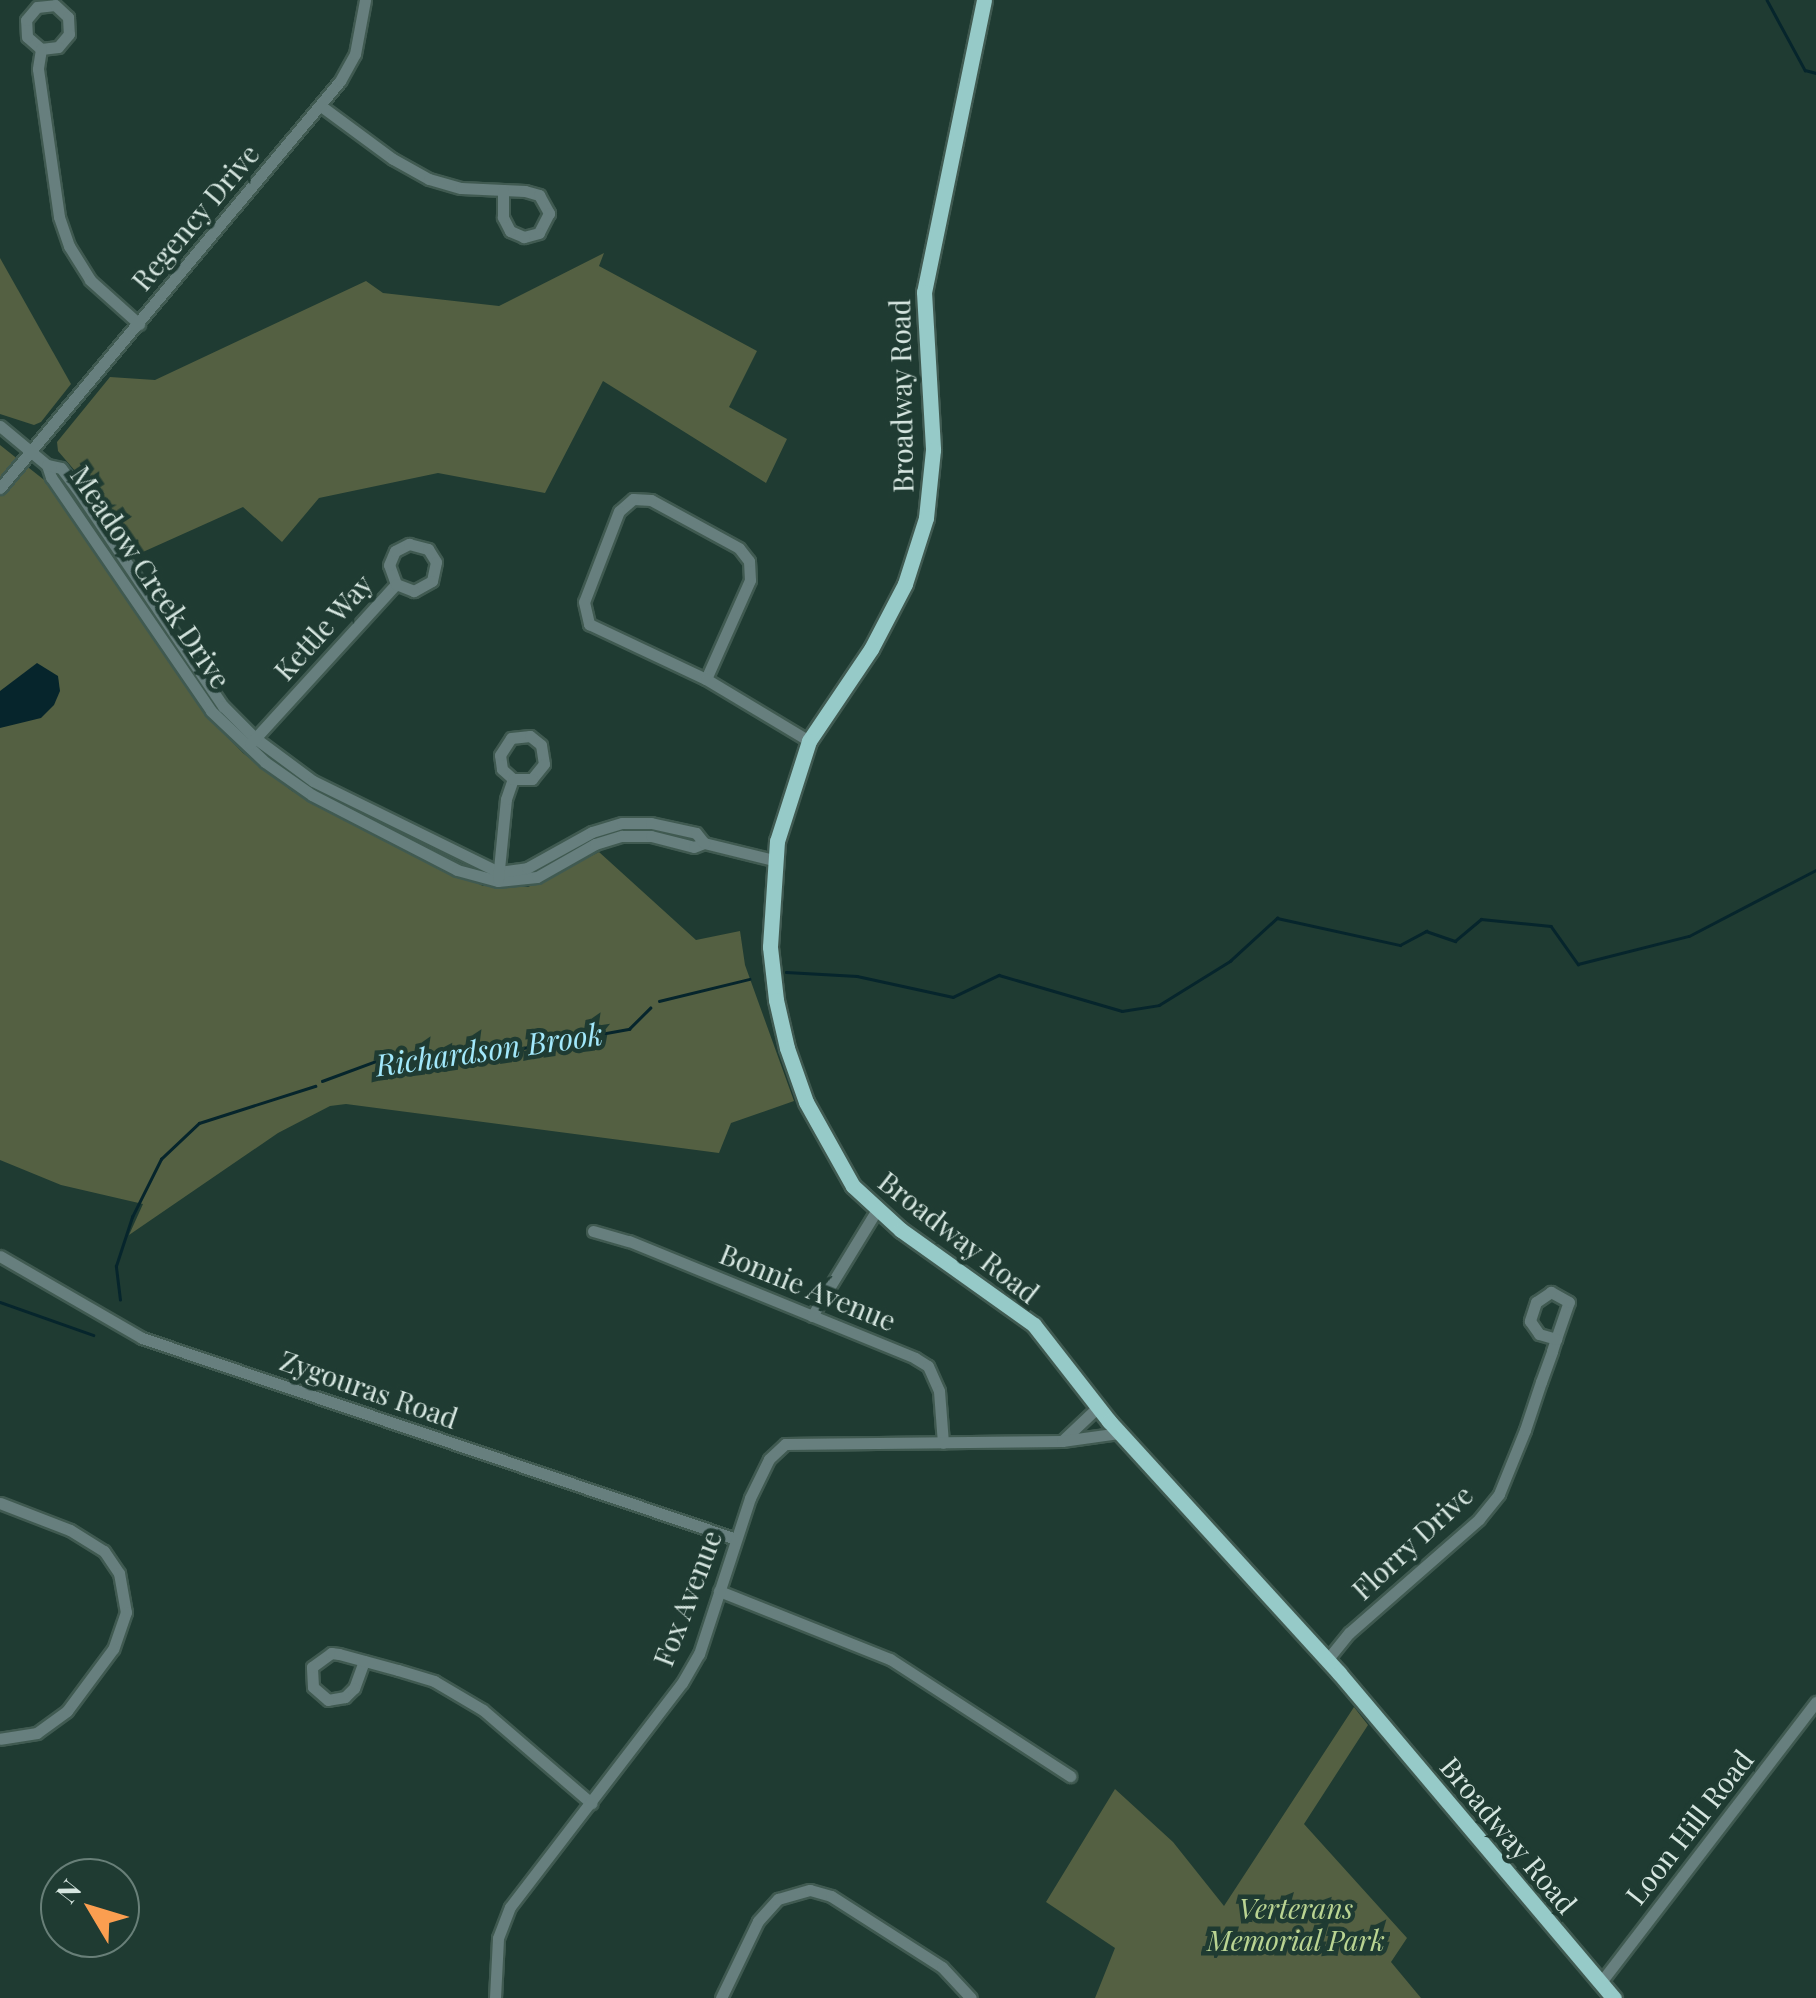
<!DOCTYPE html>
<html>
<head>
<meta charset="utf-8">
<style>
  body { margin:0 }
  #map { position:relative; width:1816px; height:1998px; overflow:hidden; background:#1f3b32; font-family:"Playfair Display",serif }
  div>[style] { position:absolute }
  [style*='--x'] { left:calc(var(--x)*1px); top:calc(var(--y)*1px); width:calc(var(--w)*1px); rotate:calc(var(--a)*1deg) }
  .green>* { inset:0; background:#546042 }
  .water>* { inset:0; background:#06252c }
  .stream>* { height:2.5px; margin:-1.25px; padding:0 1.25px; transform-origin:1.25px; border-radius:1.25px; background:#06252c }
  .roads { filter:drop-shadow(2px 0 #405a51) drop-shadow(-2px 0 #405a51) drop-shadow(0 2px #405a51) drop-shadow(0 -2px #405a51) }
  .minor>* { height:11px; margin:-5.5px; padding:0 5.5px; transform-origin:5.5px; border-radius:5.5px; background:#677f7e }
  .major>* { height:15px; margin:-7.5px; padding:0 7.5px; transform-origin:7.5px; border-radius:7.5px; background:#96cac8 }
  span { translate:-50% -50%; white-space:nowrap; text-align:center; line-height:1.15; -webkit-text-stroke:9px #1f3b32; paint-order:stroke }
  .street-label { font-size:28px; color:#d6e6e0 }
  .park-label { font-size:28px; color:#bad492; font-style:italic }
  .water-label { font-size:30px; color:#a2e8fb; font-style:italic }
  .north { position:absolute; left:40px; top:1858px; width:100px; height:100px; box-sizing:border-box; background:#1f3b32; border:2px solid #687f78; border-radius:50%; rotate:308deg; font-size:28px; font-weight:700; line-height:40px; text-align:center; color:#d6e6e0 }
  .north::after { content:''; display:block; margin:auto; width:35px; height:45px; background:#fb9e50; clip-path:polygon(50% 0,100% 100%,50% 72%,0 100%) }
</style>
</head>
<body>
<div id="map">
  <div class="green">
    <i style="clip-path:polygon(604px 253px,599px 266px,757px 351px,729px 407px,787px 439px,766px 483px,603px 381px,545px 493px,438px 473px,319px 498px,282px 542px,243px 507px,134px 556px,88px 486px,58px 451px,57px 442px,110px 377px,155px 380px,366px 281px,383px 293px,499px 306px)"></i>
    <i style="clip-path:polygon(0 258px,71px 384px,41px 422px,34px 425px,0 414px)"></i>
    <i style="clip-path:polygon(0 445px,48px 483px,70px 511px,203px 712px,243px 753px,292px 791px,483px 886px,528px 887px,599px 852px,696px 940px,740px 931px,745px 965px,794px 1101px,731px 1123px,719px 1153px,346px 1104px,330px 1106px,278px 1133px,129px 1235px,143px 1204px,61px 1185px,0 1160px)"></i>
    <i style="clip-path:polygon(1354px 1707px,1368px 1725px,1304px 1824px,1407px 1938px,1391px 1962px,1421px 1998px,1095px 1998px,1115px 1948px,1046px 1902px,1115px 1789px,1173px 1842px,1224px 1906px)"></i>
  </div>
  <div class="water">
    <i style="clip-path:polygon(37px 663px,58px 676px,60px 691px,54px 705px,41px 718px,0 728px,0 691px)"></i>
  </div>
  <div class="stream">
    <i style="--x:1767;--y:0;--w:80;--a:61.5"></i>
    <i style="--x:1805;--y:70;--w:11;--a:15"></i>
    <i style="--x:786;--y:972;--w:71;--a:3.2"></i>
    <i style="--x:857;--y:976;--w:98;--a:12.3"></i>
    <i style="--x:953;--y:997;--w:51;--a:-25.6"></i>
    <i style="--x:999;--y:975;--w:128;--a:16.3"></i>
    <i style="--x:1122;--y:1011;--w:37;--a:-9"></i>
    <i style="--x:1159;--y:1005;--w:84;--a:-31.8"></i>
    <i style="--x:1230;--y:961;--w:64;--a:-42.5"></i>
    <i style="--x:1277;--y:918;--w:126;--a:12.4"></i>
    <i style="--x:1400;--y:945;--w:30;--a:-28"></i>
    <i style="--x:1426;--y:931;--w:31;--a:19"></i>
    <i style="--x:1455;--y:941;--w:34;--a:-40"></i>
    <i style="--x:1481;--y:919;--w:70;--a:5.7"></i>
    <i style="--x:1551;--y:926;--w:47;--a:54.6"></i>
    <i style="--x:1578;--y:964;--w:114;--a:-14.2"></i>
    <i style="--x:1689;--y:936;--w:143;--a:-27.5"></i>
    <i style="--x:659;--y:1001;--w:93;--a:-13.7"></i>
    <i style="--x:322;--y:1081;--w:69;--a:-20.3"></i>
    <i style="--x:387;--y:1057;--w:136;--a:-3.8"></i>
    <i style="--x:523;--y:1048;--w:108;--a:-10.2"></i>
    <i style="--x:629;--y:1029;--w:30;--a:-45"></i>
    <i style="--x:120;--y:1300;--w:34;--a:-97"></i>
    <i style="--x:116;--y:1266;--w:52;--a:-71.9"></i>
    <i style="--x:132;--y:1217;--w:65;--a:-63.4"></i>
    <i style="--x:161;--y:1159;--w:52;--a:-43.5"></i>
    <i style="--x:199;--y:1123;--w:122;--a:-17.7"></i>
    <i style="--x:0;--y:1302;--w:99;--a:19.5"></i>
  </div>
  <div class="roads">
    <div class="minor">
      <i style="--x:41;--y:49;--w:18;--a:-139"></i>
      <i style="--x:27;--y:37;--w:17;--a:-93"></i>
      <i style="--x:26;--y:20;--w:17;--a:-50"></i>
      <i style="--x:37;--y:7;--w:18;--a:-6"></i>
      <i style="--x:55;--y:5;--w:18;--a:43"></i>
      <i style="--x:68;--y:17;--w:17;--a:87"></i>
      <i style="--x:69;--y:34;--w:17;--a:130"></i>
      <i style="--x:58;--y:47;--w:17;--a:173"></i>
      <i style="--x:41;--y:49;--w:20;--a:99"></i>
      <i style="--x:38;--y:69;--w:149;--a:81.9"></i>
      <i style="--x:59;--y:217;--w:31;--a:71"></i>
      <i style="--x:69;--y:246;--w:40;--a:58"></i>
      <i style="--x:90;--y:280;--w:66;--a:41.9"></i>
      <i style="--x:321;--y:106;--w:89;--a:36.4"></i>
      <i style="--x:393;--y:159;--w:41;--a:29.1"></i>
      <i style="--x:429;--y:179;--w:33;--a:16"></i>
      <i style="--x:461;--y:188;--w:64;--a:2.7"></i>
      <i style="--x:525;--y:191;--w:15;--a:16"></i>
      <i style="--x:539;--y:195;--w:21;--a:61"></i>
      <i style="--x:549;--y:213;--w:22;--a:117"></i>
      <i style="--x:539;--y:233;--w:16;--a:165"></i>
      <i style="--x:524;--y:237;--w:15;--a:-157"></i>
      <i style="--x:510;--y:231;--w:16;--a:-117"></i>
      <i style="--x:503;--y:217;--w:27;--a:-90"></i>
      <i style="--x:0;--y:426;--w:61;--a:39.7"></i>
      <i style="--x:47;--y:465;--w:13;--a:72"></i>
      <i style="--x:51;--y:477;--w:283;--a:55.6"></i>
      <i style="--x:211;--y:711;--w:74;--a:43.4"></i>
      <i style="--x:265;--y:762;--w:57;--a:35.1"></i>
      <i style="--x:312;--y:795;--w:163;--a:27.3"></i>
      <i style="--x:457;--y:870;--w:42;--a:15"></i>
      <i style="--x:498;--y:881;--w:39;--a:-6"></i>
      <i style="--x:537;--y:877;--w:67;--a:-29.6"></i>
      <i style="--x:595;--y:844;--w:28;--a:-17"></i>
      <i style="--x:622;--y:836;--w:29;--a:0"></i>
      <i style="--x:651;--y:836;--w:44;--a:14.3"></i>
      <i style="--x:694;--y:847;--w:11;--a:-22"></i>
      <i style="--x:704;--y:843;--w:72;--a:13.7"></i>
      <i style="--x:47;--y:465;--w:14;--a:12"></i>
      <i style="--x:61;--y:468;--w:26;--a:53"></i>
      <i style="--x:77;--y:489;--w:262;--a:56.1"></i>
      <i style="--x:223;--y:706;--w:45;--a:45"></i>
      <i style="--x:255;--y:738;--w:72;--a:36.6"></i>
      <i style="--x:313;--y:781;--w:207;--a:26.1"></i>
      <i style="--x:499;--y:872;--w:28;--a:-8"></i>
      <i style="--x:527;--y:868;--w:74;--a:-29"></i>
      <i style="--x:592;--y:832;--w:31;--a:-17"></i>
      <i style="--x:622;--y:823;--w:29;--a:0"></i>
      <i style="--x:651;--y:823;--w:46;--a:12.5"></i>
      <i style="--x:696;--y:833;--w:13;--a:51"></i>
      <i style="--x:0;--y:488;--w:530;--a:-50.13"></i>
      <i style="--x:340;--y:81;--w:31;--a:-61"></i>
      <i style="--x:355;--y:54;--w:55;--a:-79.5"></i>
      <i style="--x:706;--y:679;--w:108;--a:-66"></i>
      <i style="--x:750;--y:580;--w:19;--a:-93"></i>
      <i style="--x:749;--y:561;--w:16;--a:-128"></i>
      <i style="--x:739;--y:548;--w:100;--a:-151.4"></i>
      <i style="--x:651;--y:500;--w:18;--a:-177"></i>
      <i style="--x:633;--y:499;--w:18;--a:139"></i>
      <i style="--x:619;--y:511;--w:97;--a:111"></i>
      <i style="--x:584;--y:602;--w:23;--a:77"></i>
      <i style="--x:589;--y:624;--w:129;--a:25.2"></i>
      <i style="--x:706;--y:679;--w:120;--a:31"></i>
      <i style="--x:250;--y:744;--w:217;--a:-47.6"></i>
      <i style="--x:396;--y:584;--w:20;--a:-110"></i>
      <i style="--x:389;--y:565;--w:15;--a:-67"></i>
      <i style="--x:395;--y:551;--w:16;--a:-27"></i>
      <i style="--x:409;--y:544;--w:20;--a:15"></i>
      <i style="--x:428;--y:549;--w:15;--a:58"></i>
      <i style="--x:436;--y:562;--w:19;--a:102"></i>
      <i style="--x:432;--y:581;--w:21;--a:151"></i>
      <i style="--x:414;--y:591;--w:19;--a:-159"></i>
      <i style="--x:498;--y:879;--w:80;--a:-84.3"></i>
      <i style="--x:506;--y:799;--w:21;--a:-71"></i>
      <i style="--x:513;--y:779;--w:15;--a:-138"></i>
      <i style="--x:502;--y:769;--w:14;--a:-98"></i>
      <i style="--x:500;--y:755;--w:20;--a:-57"></i>
      <i style="--x:511;--y:738;--w:19;--a:-6"></i>
      <i style="--x:530;--y:736;--w:14;--a:39"></i>
      <i style="--x:541;--y:745;--w:19;--a:81"></i>
      <i style="--x:544;--y:764;--w:19;--a:129"></i>
      <i style="--x:532;--y:779;--w:19;--a:180"></i>
      <i style="--x:593;--y:1231;--w:37;--a:16"></i>
      <i style="--x:629;--y:1241;--w:309;--a:22.2"></i>
      <i style="--x:915;--y:1358;--w:15;--a:32"></i>
      <i style="--x:928;--y:1366;--w:27;--a:66"></i>
      <i style="--x:939;--y:1391;--w:52;--a:85.6"></i>
      <i style="--x:0;--y:1256;--w:164;--a:30"></i>
      <i style="--x:142;--y:1338;--w:627;--a:18.69"></i>
      <i style="--x:812;--y:1316;--w:123;--a:-58.6"></i>
      <i style="--x:1062;--y:1441;--w:51;--a:-43.4"></i>
      <i style="--x:0;--y:1503;--w:75;--a:21.1"></i>
      <i style="--x:70;--y:1530;--w:40;--a:32"></i>
      <i style="--x:104;--y:1551;--w:27;--a:56"></i>
      <i style="--x:119;--y:1573;--w:40;--a:80"></i>
      <i style="--x:126;--y:1612;--w:39;--a:109"></i>
      <i style="--x:113;--y:1649;--w:77;--a:126.6"></i>
      <i style="--x:67;--y:1711;--w:37;--a:144"></i>
      <i style="--x:37;--y:1733;--w:37;--a:171"></i>
      <i style="--x:719;--y:1591;--w:184;--a:21.7"></i>
      <i style="--x:890;--y:1659;--w:215;--a:33"></i>
      <i style="--x:1327;--y:1660;--w:35;--a:-51"></i>
      <i style="--x:1349;--y:1633;--w:173;--a:-41.2"></i>
      <i style="--x:1479;--y:1519;--w:32;--a:-51"></i>
      <i style="--x:1499;--y:1494;--w:69;--a:-67.9"></i>
      <i style="--x:1525;--y:1430;--w:51;--a:-71.6"></i>
      <i style="--x:1541;--y:1382;--w:33;--a:-70"></i>
      <i style="--x:1552;--y:1351;--w:13;--a:-72"></i>
      <i style="--x:1556;--y:1339;--w:39;--a:-71"></i>
      <i style="--x:1569;--y:1302;--w:21;--a:-151"></i>
      <i style="--x:1551;--y:1292;--w:18;--a:146"></i>
      <i style="--x:1536;--y:1302;--w:20;--a:108"></i>
      <i style="--x:1530;--y:1321;--w:16;--a:55"></i>
      <i style="--x:1539;--y:1334;--w:18;--a:16"></i>
      <i style="--x:364;--y:1661;--w:29;--a:110"></i>
      <i style="--x:354;--y:1688;--w:13;--a:135"></i>
      <i style="--x:345;--y:1697;--w:17;--a:170"></i>
      <i style="--x:328;--y:1700;--w:20;--a:-139"></i>
      <i style="--x:313;--y:1687;--w:20;--a:-93"></i>
      <i style="--x:312;--y:1667;--w:24;--a:-36"></i>
      <i style="--x:331;--y:1653;--w:8;--a:7"></i>
      <i style="--x:339;--y:1654;--w:61;--a:15.2"></i>
      <i style="--x:398;--y:1670;--w:38;--a:17"></i>
      <i style="--x:434;--y:1681;--w:57;--a:30.6"></i>
      <i style="--x:483;--y:1710;--w:143;--a:40.7"></i>
      <i style="--x:1601;--y:1982;--w:353;--a:-52.5"></i>
      <i style="--x:495;--y:1998;--w:60;--a:-87.1"></i>
      <i style="--x:498;--y:1938;--w:33;--a:-69"></i>
      <i style="--x:510;--y:1907;--w:282;--a:-52.5"></i>
      <i style="--x:682;--y:1683;--w:34;--a:-60"></i>
      <i style="--x:699;--y:1654;--w:164;--a:-71.9"></i>
      <i style="--x:750;--y:1498;--w:43;--a:-64"></i>
      <i style="--x:769;--y:1459;--w:22;--a:-43"></i>
      <i style="--x:785;--y:1444;--w:277;--a:-0.6"></i>
      <i style="--x:1062;--y:1441;--w:59;--a:-7.9"></i>
      <i style="--x:721;--y:1998;--w:85;--a:-64.3"></i>
      <i style="--x:758;--y:1921;--w:30;--a:-48"></i>
      <i style="--x:778;--y:1899;--w:33;--a:-16"></i>
      <i style="--x:810;--y:1890;--w:22;--a:16"></i>
      <i style="--x:831;--y:1896;--w:132;--a:32.6"></i>
      <i style="--x:942;--y:1967;--w:42;--a:46.9"></i>
    </div>
    <div class="major">
      <i style="--x:984;--y:0;--w:298;--a:101.6"></i>
      <i style="--x:924;--y:292;--w:158;--a:86.7"></i>
      <i style="--x:933;--y:450;--w:68;--a:95.9"></i>
      <i style="--x:926;--y:518;--w:69;--a:107.7"></i>
      <i style="--x:905;--y:584;--w:73;--a:117.6"></i>
      <i style="--x:871;--y:649;--w:111;--a:124"></i>
      <i style="--x:809;--y:741;--w:105;--a:107.7"></i>
      <i style="--x:777;--y:841;--w:106;--a:93.8"></i>
      <i style="--x:770;--y:947;--w:53;--a:83.5"></i>
      <i style="--x:776;--y:1000;--w:49;--a:77.1"></i>
      <i style="--x:787;--y:1048;--w:57;--a:70.6"></i>
      <i style="--x:806;--y:1102;--w:96;--a:60.8"></i>
      <i style="--x:853;--y:1186;--w:65;--a:42.5"></i>
      <i style="--x:901;--y:1230;--w:163;--a:35.5"></i>
      <i style="--x:1034;--y:1325;--w:122;--a:52"></i>
      <i style="--x:1109;--y:1421;--w:341;--a:47.6"></i>
      <i style="--x:1339;--y:1673;--w:426;--a:49.8"></i>
    </div>
  </div>
  <div class="street-label">
    <span style="left:195px;top:217px;rotate:-50deg">Regency Drive</span>
    <span style="left:901px;top:396px;rotate:-91deg">Broadway Road</span>
    <span style="left:151px;top:577px;rotate:56deg">Meadow Creek Drive</span>
    <span style="left:323px;top:627px;rotate:-48deg">Kettle Way</span>
    <span style="left:959px;top:1237px;rotate:38deg">Broadway Road</span>
    <span style="left:808px;top:1287px;rotate:22deg">Bonnie Avenue</span>
    <span style="left:369px;top:1389px;rotate:19deg">Zygouras Road</span>
    <span style="left:1412px;top:1542px;rotate:-43deg">Florry Drive</span>
    <span style="left:687px;top:1598px;rotate:-69deg">Fox Avenue</span>
    <span style="left:1689px;top:1827px;rotate:-52deg">Loon Hill Road</span>
    <span style="left:1509px;top:1835px;rotate:50deg">Broadway Road</span>
  </div>
  <div class="park-label">
    <span style="left:1296px;top:1924px">Verterans<br>Memorial Park</span>
  </div>
  <div class="water-label">
    <span style="left:489px;top:1049px;rotate:-8deg">Richardson Brook</span>
  </div>
  <div class="north">N</div>
</div>
</body>
</html>
